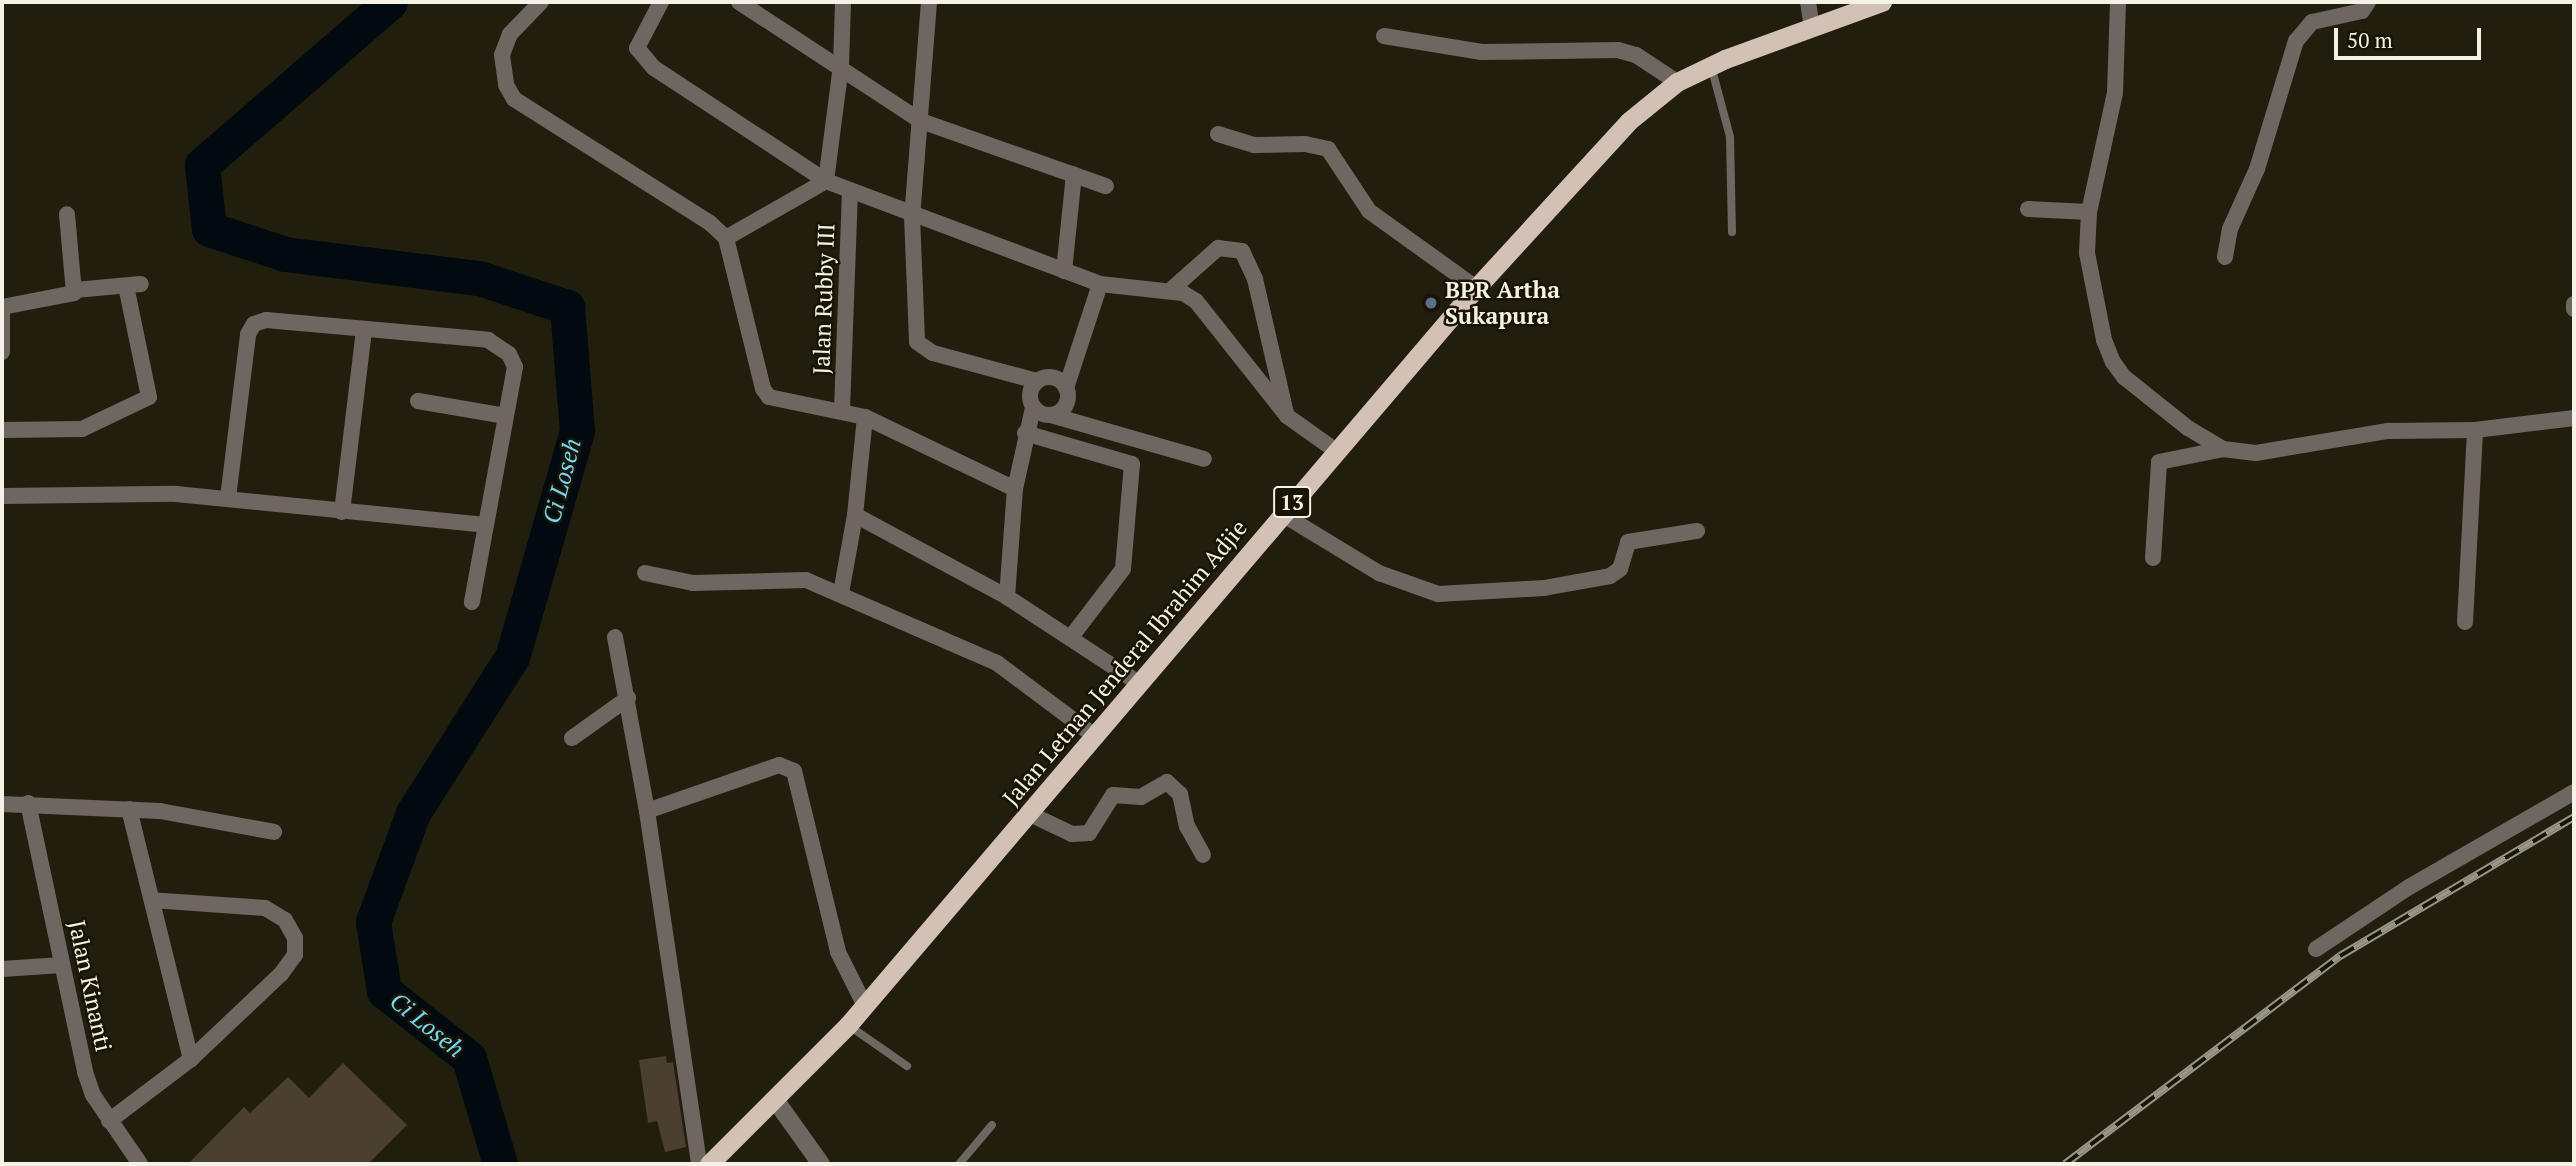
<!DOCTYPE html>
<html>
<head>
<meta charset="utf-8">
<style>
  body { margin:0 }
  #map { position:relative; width:2576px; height:1166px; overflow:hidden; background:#221e0e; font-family:"PT Serif",serif }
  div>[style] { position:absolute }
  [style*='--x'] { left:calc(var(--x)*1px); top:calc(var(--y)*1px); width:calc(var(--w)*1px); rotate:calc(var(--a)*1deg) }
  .river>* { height:35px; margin:-17.5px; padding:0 17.5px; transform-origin:17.5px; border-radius:17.5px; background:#000a0f }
  .building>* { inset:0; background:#4a3f30 }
  .service>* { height:8px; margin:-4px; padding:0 4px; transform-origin:4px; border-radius:4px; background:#6e6761 }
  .minor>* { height:16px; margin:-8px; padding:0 8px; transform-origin:8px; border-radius:8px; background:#6e6761 }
  .minor>.ring { margin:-8px; padding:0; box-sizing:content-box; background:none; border:16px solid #6e6761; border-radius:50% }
  .tertiary>* { height:18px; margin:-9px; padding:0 9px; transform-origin:9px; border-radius:9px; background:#6e6761 }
  .trunk>* { height:19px; margin:-9.5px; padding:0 9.5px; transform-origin:9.5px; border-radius:9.5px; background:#d2c1b4 }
  .rail>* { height:8px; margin-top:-4px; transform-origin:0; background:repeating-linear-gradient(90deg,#191405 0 16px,#999689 0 32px); box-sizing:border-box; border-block:2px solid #999689 }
  .dots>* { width:19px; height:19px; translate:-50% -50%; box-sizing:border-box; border:4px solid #191405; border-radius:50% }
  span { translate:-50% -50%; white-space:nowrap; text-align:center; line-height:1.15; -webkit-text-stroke:5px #191405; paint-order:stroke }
  .shield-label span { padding:2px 5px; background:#191405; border:2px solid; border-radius:5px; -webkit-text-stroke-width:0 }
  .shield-label { font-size:21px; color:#f4f2e7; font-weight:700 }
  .poi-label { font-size:23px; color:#f4f2e7; font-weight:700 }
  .left { translate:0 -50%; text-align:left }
  .street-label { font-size:23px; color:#f4f2e7 }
  .water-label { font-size:24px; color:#71d7f5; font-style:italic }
  .frame { position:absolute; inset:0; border:4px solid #f4f2e7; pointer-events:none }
  .scale { position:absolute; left:2334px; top:28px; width:147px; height:32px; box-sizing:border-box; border:4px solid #f4f2e7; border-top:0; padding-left:9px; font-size:21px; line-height:24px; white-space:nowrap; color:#f4f2e7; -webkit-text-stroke:5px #191405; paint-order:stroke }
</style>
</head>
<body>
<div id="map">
  <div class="river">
    <i style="--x:390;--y:2;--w:249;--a:139.1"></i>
    <i style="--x:202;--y:165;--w:64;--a:83.8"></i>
    <i style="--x:209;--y:229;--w:80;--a:18.2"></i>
    <i style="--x:285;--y:254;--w:195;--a:7.1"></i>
    <i style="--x:479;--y:278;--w:93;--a:18.2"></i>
    <i style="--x:567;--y:307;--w:124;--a:85.4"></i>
    <i style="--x:577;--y:431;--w:235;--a:106"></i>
    <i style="--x:512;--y:657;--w:185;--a:122.4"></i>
    <i style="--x:413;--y:813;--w:116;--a:110.2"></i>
    <i style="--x:373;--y:922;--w:70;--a:80.9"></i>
    <i style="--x:384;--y:991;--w:108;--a:38.2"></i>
    <i style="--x:469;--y:1058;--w:110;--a:73.7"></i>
  </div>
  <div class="building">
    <i style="clip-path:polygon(666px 1056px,667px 1063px,673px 1062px,686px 1147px,665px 1152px,657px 1121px,648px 1123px,639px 1060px)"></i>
    <i style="clip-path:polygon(343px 1063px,407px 1125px,368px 1164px,188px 1164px,244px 1107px,250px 1113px,288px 1077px,309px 1098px)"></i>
  </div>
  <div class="service">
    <i style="--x:1711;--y:66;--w:73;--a:75"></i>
    <i style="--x:1730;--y:137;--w:95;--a:88.8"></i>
    <i style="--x:848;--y:1025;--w:72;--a:34.8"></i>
    <i style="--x:959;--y:1164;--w:51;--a:-49.8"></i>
  </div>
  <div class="minor">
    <i style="--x:541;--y:2;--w:45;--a:134.1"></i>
    <i style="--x:510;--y:34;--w:22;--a:111"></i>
    <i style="--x:502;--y:55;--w:30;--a:82"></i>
    <i style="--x:506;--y:85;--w:16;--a:60"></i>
    <i style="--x:514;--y:99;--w:232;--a:32.3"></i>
    <i style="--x:710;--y:223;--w:22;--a:43"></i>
    <i style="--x:726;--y:238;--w:155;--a:76.2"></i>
    <i style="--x:763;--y:389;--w:10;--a:53"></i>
    <i style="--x:769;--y:397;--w:98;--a:11.8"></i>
    <i style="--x:865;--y:417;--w:166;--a:25.6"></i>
    <i style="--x:661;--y:2;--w:52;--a:117.6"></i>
    <i style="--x:637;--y:48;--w:26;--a:50"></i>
    <i style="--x:654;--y:68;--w:206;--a:33.3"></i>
    <i style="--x:826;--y:181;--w:293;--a:20.6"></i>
    <i style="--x:1100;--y:284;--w:83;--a:6.2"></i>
    <i style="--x:1183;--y:293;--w:15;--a:32"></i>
    <i style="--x:1196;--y:301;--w:147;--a:51.6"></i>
    <i style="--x:1287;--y:416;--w:60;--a:35.5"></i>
    <i style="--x:739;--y:2;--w:217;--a:33.2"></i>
    <i style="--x:921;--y:121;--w:196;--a:19.4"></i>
    <i style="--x:929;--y:2;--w:215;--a:94.5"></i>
    <i style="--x:912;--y:216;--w:126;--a:87.7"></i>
    <i style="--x:917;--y:342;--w:19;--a:35"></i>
    <i style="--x:933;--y:353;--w:108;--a:15.1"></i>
    <i style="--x:1808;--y:2;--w:25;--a:81"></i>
    <i style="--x:1384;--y:36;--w:99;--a:9.3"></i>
    <i style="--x:1482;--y:52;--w:136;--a:-0.8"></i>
    <i style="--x:1618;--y:50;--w:19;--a:16"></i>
    <i style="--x:1636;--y:55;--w:49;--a:33.4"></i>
    <i style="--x:1218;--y:134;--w:38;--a:17"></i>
    <i style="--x:1254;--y:145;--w:51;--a:-1.1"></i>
    <i style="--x:1305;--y:144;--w:24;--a:12"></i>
    <i style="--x:1328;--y:149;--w:74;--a:56.5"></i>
    <i style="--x:1369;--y:211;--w:132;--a:35.7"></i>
    <i style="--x:2028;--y:209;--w:61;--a:2.8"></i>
    <i style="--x:2089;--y:212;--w:41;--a:92.8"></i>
    <i style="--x:2087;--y:253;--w:89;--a:78.9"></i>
    <i style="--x:2104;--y:340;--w:24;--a:68"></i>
    <i style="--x:2113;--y:362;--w:19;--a:54"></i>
    <i style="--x:2124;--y:377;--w:82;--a:38.6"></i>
    <i style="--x:2188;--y:428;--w:41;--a:31"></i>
    <i style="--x:2223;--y:449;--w:33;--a:7"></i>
    <i style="--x:2256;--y:453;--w:134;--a:-9.5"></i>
    <i style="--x:2388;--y:431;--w:87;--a:-0.7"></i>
    <i style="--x:2089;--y:212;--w:122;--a:-77.7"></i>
    <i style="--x:2115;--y:93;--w:91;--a:-88.1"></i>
    <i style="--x:726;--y:238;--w:115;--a:-29.7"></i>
    <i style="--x:826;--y:181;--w:116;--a:-82.6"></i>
    <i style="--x:841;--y:66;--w:64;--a:-88.2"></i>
    <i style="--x:2225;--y:257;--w:28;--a:-80"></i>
    <i style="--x:2230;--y:229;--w:66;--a:-65.8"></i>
    <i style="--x:2257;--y:169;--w:134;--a:-73.1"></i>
    <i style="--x:2296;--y:41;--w:25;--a:-50"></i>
    <i style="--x:2312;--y:22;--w:51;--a:-12.4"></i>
    <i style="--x:2362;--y:11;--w:11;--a:-56"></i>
    <i style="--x:1064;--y:271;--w:97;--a:-84.1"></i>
    <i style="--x:1172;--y:289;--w:62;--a:-41.7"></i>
    <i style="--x:1218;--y:248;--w:24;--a:7"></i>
    <i style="--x:1242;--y:251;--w:31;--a:65"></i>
    <i style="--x:1255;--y:279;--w:138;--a:77"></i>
    <i style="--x:75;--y:290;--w:66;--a:-5.2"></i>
    <i style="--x:2574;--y:304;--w:5;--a:90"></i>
    <i style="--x:2;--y:307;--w:73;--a:-11"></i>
    <i style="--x:74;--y:293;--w:79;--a:-95.1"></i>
    <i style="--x:2;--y:352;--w:45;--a:-90"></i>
    <i class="ring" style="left:1030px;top:377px;width:22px;height:22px"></i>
    <i style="--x:1066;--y:388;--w:109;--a:-71.9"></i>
    <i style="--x:418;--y:401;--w:89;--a:9.7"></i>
    <i style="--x:842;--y:409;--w:218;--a:-87.9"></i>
    <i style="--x:1051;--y:415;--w:159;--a:16"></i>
    <i style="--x:865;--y:417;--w:99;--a:95.8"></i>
    <i style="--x:855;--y:515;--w:173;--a:28.3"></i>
    <i style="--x:1007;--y:597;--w:159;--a:33.2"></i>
    <i style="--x:2;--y:430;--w:80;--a:-0.7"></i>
    <i style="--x:82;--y:429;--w:74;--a:-25.5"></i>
    <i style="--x:149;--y:397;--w:113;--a:-101.7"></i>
    <i style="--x:1025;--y:433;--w:111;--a:16.2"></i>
    <i style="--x:1132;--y:464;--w:105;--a:94.9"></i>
    <i style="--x:1123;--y:569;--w:86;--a:127.4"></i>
    <i style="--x:2;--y:496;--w:174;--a:-0.7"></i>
    <i style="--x:176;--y:494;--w:311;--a:5.7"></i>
    <i style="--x:228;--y:498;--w:165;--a:-83"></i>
    <i style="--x:248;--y:334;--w:12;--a:-59"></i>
    <i style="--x:254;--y:324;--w:13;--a:-18"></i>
    <i style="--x:266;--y:320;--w:223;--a:5.1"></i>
    <i style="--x:488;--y:340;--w:25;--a:34"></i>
    <i style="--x:509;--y:354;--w:14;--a:65"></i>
    <i style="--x:515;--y:367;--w:239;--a:100.4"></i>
    <i style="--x:342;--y:512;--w:184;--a:-83.1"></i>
    <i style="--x:1282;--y:514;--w:114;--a:31.3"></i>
    <i style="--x:1379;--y:573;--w:63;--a:19.6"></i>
    <i style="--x:1438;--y:594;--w:106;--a:-3.2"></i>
    <i style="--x:1544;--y:588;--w:67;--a:-10.3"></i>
    <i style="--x:1610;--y:576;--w:12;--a:-35"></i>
    <i style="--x:1620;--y:569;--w:28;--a:-73"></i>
    <i style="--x:1628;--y:542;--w:70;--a:-9.1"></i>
    <i style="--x:2153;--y:558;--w:96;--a:-86.4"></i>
    <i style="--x:2159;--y:462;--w:65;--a:-11.5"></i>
    <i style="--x:645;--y:573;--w:49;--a:11.8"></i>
    <i style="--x:693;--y:583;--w:113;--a:-1.5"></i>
    <i style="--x:806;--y:580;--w:208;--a:23.5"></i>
    <i style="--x:997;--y:663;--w:124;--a:36.8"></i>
    <i style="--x:841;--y:593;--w:79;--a:-79.8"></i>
    <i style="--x:1007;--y:597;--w:108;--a:-85.8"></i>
    <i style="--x:1015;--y:489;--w:83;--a:-77.5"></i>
    <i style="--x:2465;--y:622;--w:192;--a:-87"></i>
    <i style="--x:2475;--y:430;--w:100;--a:-6.9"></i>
    <i style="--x:615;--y:637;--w:177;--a:79.6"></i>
    <i style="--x:647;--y:811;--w:357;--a:81.6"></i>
    <i style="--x:572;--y:738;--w:69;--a:-35.5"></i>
    <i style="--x:28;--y:803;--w:275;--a:78"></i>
    <i style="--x:85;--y:1072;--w:24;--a:71"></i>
    <i style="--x:93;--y:1095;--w:83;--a:55.7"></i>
    <i style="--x:2;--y:804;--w:158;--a:2.5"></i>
    <i style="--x:160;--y:811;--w:116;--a:10.4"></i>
    <i style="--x:129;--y:809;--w:258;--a:76.1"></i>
    <i style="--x:647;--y:811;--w:140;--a:-19.2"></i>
    <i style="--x:779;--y:765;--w:16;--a:22"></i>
    <i style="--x:794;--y:771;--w:186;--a:76.3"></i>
    <i style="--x:838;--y:952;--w:58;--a:63.4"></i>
    <i style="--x:1030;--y:814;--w:47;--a:25.5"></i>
    <i style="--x:1072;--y:834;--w:17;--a:-3"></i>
    <i style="--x:1089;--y:833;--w:45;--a:-57.7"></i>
    <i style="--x:1113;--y:795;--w:28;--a:4"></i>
    <i style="--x:1141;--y:797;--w:30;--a:-30"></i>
    <i style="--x:1167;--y:782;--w:18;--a:43"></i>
    <i style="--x:1180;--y:794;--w:33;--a:78"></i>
    <i style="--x:1187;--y:826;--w:33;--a:61"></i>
    <i style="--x:2316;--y:949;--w:112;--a:-33.7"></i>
    <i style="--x:2409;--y:887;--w:190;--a:-29.9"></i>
    <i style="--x:2;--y:969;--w:60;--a:-3.8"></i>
    <i style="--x:109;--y:1121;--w:103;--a:-37.1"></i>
    <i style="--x:191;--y:1059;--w:124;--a:-43.4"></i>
    <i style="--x:281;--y:974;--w:24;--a:-54"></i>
    <i style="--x:295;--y:955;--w:17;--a:-90"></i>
    <i style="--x:295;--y:938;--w:21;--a:-119"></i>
    <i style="--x:285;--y:920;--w:23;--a:-149"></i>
    <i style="--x:265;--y:908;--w:113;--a:-176"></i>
  </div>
  <div class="tertiary">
    <i style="--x:776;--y:1101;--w:77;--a:54.5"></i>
  </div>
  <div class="trunk">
    <i style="--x:709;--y:1164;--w:197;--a:-45"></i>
    <i style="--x:848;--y:1025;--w:968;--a:-49.57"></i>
    <i style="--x:1476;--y:288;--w:226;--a:-47.5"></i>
    <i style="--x:1629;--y:121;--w:62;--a:-39.1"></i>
    <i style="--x:1677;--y:82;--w:53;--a:-25.6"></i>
    <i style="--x:1725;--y:59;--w:167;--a:-20"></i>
  </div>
  <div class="rail">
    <i style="--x:2065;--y:1164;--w:345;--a:-37.1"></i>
    <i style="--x:2340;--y:956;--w:272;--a:-30.7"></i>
  </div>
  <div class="dots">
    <i style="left:1431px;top:303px;background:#5c6f8a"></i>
  </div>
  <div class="shield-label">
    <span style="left:1292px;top:502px">13</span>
  </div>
  <div class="poi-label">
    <span class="left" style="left:1445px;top:303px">BPR Artha<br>Sukapura</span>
  </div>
  <div class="street-label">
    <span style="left:824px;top:299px;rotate:-88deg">Jalan Rubby III</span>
    <span style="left:1125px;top:663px;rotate:-50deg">Jalan Letnan Jenderal Ibrahim Adjie</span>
    <span style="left:90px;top:986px;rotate:78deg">Jalan Kinanti</span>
  </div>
  <div class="water-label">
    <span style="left:562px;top:481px;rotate:-75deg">Ci Loseh</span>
    <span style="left:427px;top:1025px;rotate:39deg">Ci Loseh</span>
  </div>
  <div class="frame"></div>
  <div class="scale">50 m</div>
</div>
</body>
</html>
